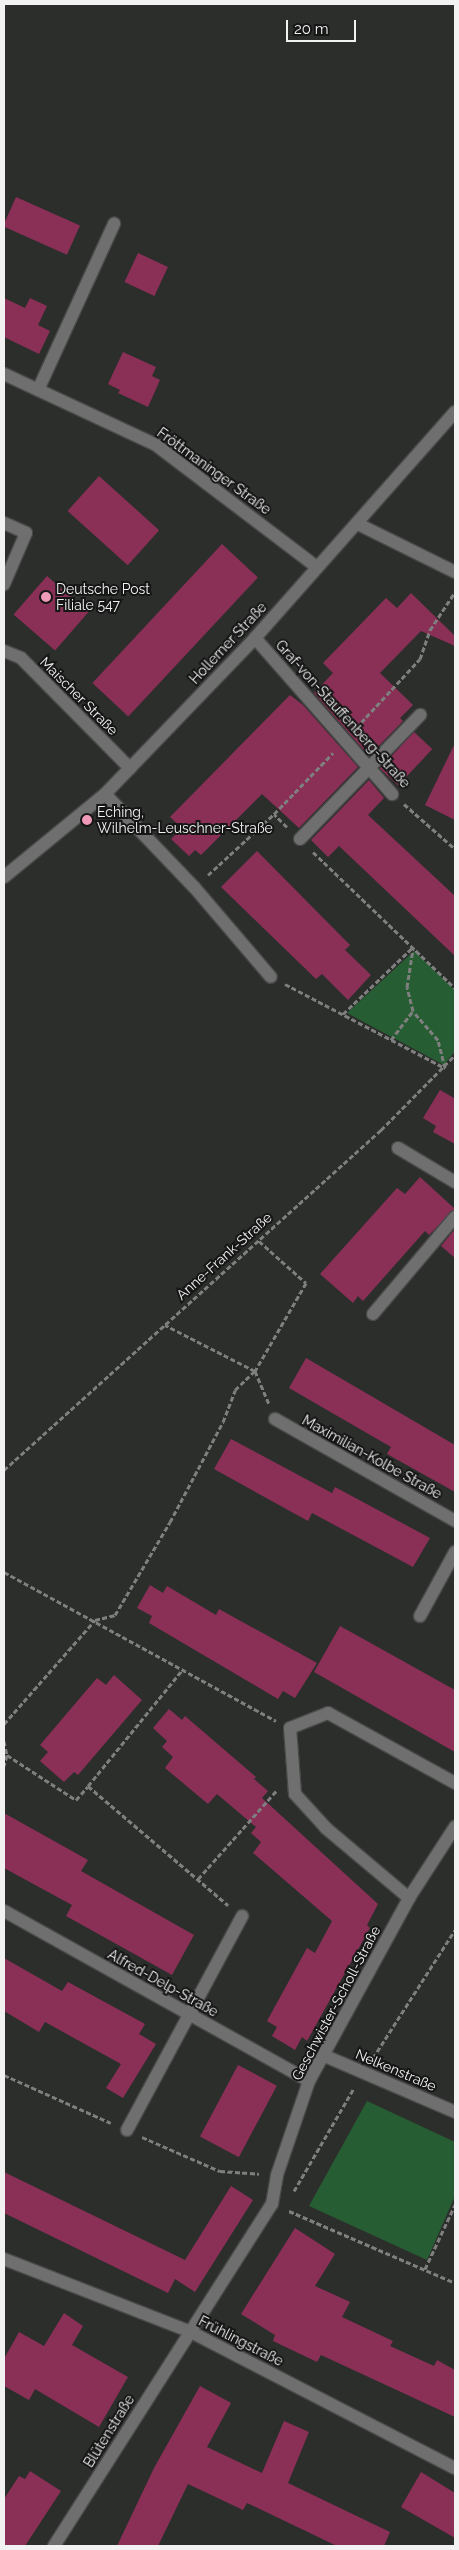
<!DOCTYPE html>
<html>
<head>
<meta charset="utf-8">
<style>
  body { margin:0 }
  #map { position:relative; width:459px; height:2550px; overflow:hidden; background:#2c2e2c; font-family:Raleway,sans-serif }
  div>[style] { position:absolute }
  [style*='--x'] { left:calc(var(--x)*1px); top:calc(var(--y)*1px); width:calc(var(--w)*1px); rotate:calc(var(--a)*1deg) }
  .green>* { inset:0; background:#275d33 }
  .building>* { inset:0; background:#8a2f56; transform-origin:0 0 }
  .path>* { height:3px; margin-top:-1.5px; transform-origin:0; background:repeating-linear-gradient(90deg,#7e7f7e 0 5px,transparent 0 7.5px) }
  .roads { filter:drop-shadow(1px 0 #484948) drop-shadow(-1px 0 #484948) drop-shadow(0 1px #484948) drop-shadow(0 -1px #484948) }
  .service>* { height:12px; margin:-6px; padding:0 6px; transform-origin:6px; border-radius:6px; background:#6e6f6e }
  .minor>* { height:12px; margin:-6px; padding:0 6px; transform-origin:6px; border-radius:6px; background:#6e6f6e }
  .dots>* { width:14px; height:14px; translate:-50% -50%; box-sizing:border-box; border:2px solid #151615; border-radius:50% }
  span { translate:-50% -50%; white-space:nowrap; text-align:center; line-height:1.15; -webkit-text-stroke:4px #151615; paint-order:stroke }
  .street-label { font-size:14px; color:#f1f2f1 }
  .poi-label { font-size:14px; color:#f1f2f1 }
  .left { translate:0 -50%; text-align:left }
  .frame { position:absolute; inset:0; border:5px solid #f1f2f1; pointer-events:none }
  .scale { position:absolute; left:286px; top:20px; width:70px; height:22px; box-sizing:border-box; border:2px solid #f1f2f1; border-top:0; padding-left:6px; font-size:15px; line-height:18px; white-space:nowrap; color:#f1f2f1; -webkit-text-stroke:4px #151615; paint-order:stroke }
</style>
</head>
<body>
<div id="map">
  <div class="green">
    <i style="clip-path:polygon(414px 951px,455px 990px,455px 1051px,444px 1065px,347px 1013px)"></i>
    <i style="clip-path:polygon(367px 2101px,455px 2142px,455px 2196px,427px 2260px,309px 2206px)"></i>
  </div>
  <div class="building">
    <i style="left:16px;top:197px;width:70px;height:32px;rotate:24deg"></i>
    <i style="left:138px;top:253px;width:33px;height:32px;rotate:25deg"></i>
    <i style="clip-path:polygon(4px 298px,25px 308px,30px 298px,47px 306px,38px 325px,50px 331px,39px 354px,4px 337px)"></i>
    <i style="clip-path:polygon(123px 352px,156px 367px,152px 376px,160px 380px,148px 407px,118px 393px,120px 390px,108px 384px)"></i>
    <i style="left:99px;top:476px;width:81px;height:47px;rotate:42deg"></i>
    <i style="left:222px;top:544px;width:49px;height:190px;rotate:43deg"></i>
    <i style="left:47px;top:576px;width:55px;height:51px;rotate:41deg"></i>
    <i style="clip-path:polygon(411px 593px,455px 636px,455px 646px,421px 631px,380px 673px,413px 705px,400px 718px,403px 721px,369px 756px,314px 693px,333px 673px,323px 663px,386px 598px,397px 608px)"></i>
    <i style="clip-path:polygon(290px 695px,303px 705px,358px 767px,299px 828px,262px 794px,201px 855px,195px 850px,189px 856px,171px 839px,182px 828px,170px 817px)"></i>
    <i style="left:414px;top:732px;width:25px;height:50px;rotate:43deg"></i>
    <i style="clip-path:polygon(455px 743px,455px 820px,425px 805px)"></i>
    <i style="clip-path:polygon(369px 780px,384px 798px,368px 815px,455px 896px,455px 956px,339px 846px,328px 857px,311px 840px)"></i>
    <i style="clip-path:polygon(257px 851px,350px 945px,345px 950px,371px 975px,348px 1000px,322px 974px,316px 979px,221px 887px)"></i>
    <i style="clip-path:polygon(440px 1090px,454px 1098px,455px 1095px,455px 1144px,433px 1132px,436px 1126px,423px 1118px)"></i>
    <i style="clip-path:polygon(420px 1177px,455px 1209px,429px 1235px,425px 1231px,363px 1301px,358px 1296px,353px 1303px,320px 1274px,397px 1188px,405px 1194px)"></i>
    <i style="clip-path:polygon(455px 1229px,455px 1258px,441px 1246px)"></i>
    <i style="clip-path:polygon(306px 1358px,455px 1445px,455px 1492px,387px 1454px,391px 1447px,289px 1388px)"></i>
    <i style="clip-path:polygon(231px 1439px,332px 1493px,335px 1487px,430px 1538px,413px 1567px,312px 1513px,308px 1521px,214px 1469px)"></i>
    <i style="clip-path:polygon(150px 1585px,163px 1593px,167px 1586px,216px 1615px,219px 1609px,317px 1663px,295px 1698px,283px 1691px,278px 1699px,149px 1623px,152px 1616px,137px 1608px)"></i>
    <i style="clip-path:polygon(340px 1626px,455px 1690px,455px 1752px,314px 1672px)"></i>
    <i style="clip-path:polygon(114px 1675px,142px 1700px,78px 1775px,74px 1772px,64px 1782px,40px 1761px,48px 1752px,40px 1745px,97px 1678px,106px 1685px)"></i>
    <i style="clip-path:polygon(169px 1709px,182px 1720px,185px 1716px,256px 1777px,254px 1779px,268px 1791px,262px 1798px,378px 1904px,367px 1925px,370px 1928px,307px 2041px,302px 2037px,295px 2050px,272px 2036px,277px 2027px,267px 2021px,307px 1948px,315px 1953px,332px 1921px,253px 1853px,261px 1842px,251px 1833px,256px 1827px,217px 1794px,208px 1804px,165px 1768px,173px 1757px,162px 1747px,167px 1741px,153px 1728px)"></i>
    <i style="clip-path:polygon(4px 1813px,88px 1860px,81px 1871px,194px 1935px,172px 1975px,66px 1916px,72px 1905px,4px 1868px)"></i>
    <i style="clip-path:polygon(4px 1958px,62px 1991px,68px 1982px,145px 2024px,139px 2034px,156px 2044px,123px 2098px,106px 2088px,121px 2064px,45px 2022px,39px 2032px,4px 2011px)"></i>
    <i style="left:238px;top:2065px;width:44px;height:81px;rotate:28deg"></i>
    <i style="clip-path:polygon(4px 2172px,185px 2260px,231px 2186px,253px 2200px,195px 2292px,175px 2279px,168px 2293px,4px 2213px)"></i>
    <i style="clip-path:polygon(295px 2228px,335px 2254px,315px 2286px,350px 2302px,342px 2317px,393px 2341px,390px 2346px,434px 2366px,437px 2360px,455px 2370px,455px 2417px,321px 2355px,317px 2362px,273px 2341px,275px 2335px,241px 2314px)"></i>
    <i style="clip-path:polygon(64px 2313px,83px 2326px,72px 2345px,128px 2377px,99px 2427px,35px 2389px,29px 2400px,4px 2386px,4px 2359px,19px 2332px,44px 2346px)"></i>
    <i style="clip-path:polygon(200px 2386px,231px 2403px,207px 2447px,262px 2473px,284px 2421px,309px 2432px,288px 2483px,390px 2532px,384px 2546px,337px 2546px,247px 2503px,243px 2510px,188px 2484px,158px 2546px,117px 2546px,154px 2468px)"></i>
    <i style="clip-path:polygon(30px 2471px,61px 2491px,25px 2546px,4px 2546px,4px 2499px,19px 2476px,25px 2479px)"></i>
    <i style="clip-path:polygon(421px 2472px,455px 2493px,455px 2538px,401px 2507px)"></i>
  </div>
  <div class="path">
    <i style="--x:356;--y:728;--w:94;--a:-47.2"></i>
    <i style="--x:420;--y:659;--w:31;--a:-71"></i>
    <i style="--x:430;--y:630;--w:45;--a:-56.7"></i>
    <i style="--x:404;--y:804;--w:68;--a:41.4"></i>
    <i style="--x:287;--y:827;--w:18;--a:-135"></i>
    <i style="--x:274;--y:814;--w:85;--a:-46"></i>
    <i style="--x:313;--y:852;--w:197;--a:43.8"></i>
    <i style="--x:208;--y:875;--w:90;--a:-42.7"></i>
    <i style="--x:285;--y:984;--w:181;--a:27.7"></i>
    <i style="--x:445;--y:1068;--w:29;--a:-104"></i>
    <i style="--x:438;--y:1040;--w:38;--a:-131"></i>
    <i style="--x:413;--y:1011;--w:25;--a:-104"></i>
    <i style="--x:407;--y:987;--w:39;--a:-81"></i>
    <i style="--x:343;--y:1014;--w:95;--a:-43.7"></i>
    <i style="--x:391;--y:1040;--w:36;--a:-53"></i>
    <i style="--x:259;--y:1241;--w:63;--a:41.8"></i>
    <i style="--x:306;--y:1283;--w:102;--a:120.1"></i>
    <i style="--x:255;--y:1371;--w:36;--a:67"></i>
    <i style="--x:4;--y:1470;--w:508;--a:-42.05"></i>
    <i style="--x:381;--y:1130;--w:105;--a:-45.4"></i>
    <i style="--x:4;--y:1572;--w:310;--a:28.7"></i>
    <i style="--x:4;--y:1724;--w:138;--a:-48.8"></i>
    <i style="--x:95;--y:1620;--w:21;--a:-14"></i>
    <i style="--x:115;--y:1615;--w:108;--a:-59.4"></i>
    <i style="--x:170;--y:1522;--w:113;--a:-62.1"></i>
    <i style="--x:223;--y:1422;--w:34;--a:-69"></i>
    <i style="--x:235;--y:1390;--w:28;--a:-44"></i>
    <i style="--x:255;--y:1371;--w:101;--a:-152.9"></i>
    <i style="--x:4;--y:1741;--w:14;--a:78"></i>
    <i style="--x:7;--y:1755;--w:11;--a:105"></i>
    <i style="--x:7;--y:1755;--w:82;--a:33.1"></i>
    <i style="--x:76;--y:1800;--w:18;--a:-49"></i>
    <i style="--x:88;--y:1786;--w:184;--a:40.4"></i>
    <i style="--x:88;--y:1786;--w:151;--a:-50.9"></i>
    <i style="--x:198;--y:1879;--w:119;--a:-48.4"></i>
    <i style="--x:373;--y:2058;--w:152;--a:-57.4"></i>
    <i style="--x:4;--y:2075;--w:117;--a:24.2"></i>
    <i style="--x:142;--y:2137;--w:85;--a:23.6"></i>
    <i style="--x:220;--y:2171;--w:39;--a:4"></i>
    <i style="--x:294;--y:2191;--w:119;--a:-59.8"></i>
    <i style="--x:289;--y:2211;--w:181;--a:23.4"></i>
    <i style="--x:425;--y:2269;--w:71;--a:-64.9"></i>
  </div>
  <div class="roads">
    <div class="service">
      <i style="--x:38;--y:390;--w:183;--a:-65.4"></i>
      <i style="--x:300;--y:839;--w:173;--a:-45.9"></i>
      <i style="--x:398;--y:1148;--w:66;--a:30.8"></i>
      <i style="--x:373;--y:1314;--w:127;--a:-49.8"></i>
      <i style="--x:420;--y:1616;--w:73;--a:-61.3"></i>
      <i style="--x:127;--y:2130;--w:243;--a:-61.7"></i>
    </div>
    <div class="minor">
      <i style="--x:4;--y:374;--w:168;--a:25"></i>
      <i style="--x:156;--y:445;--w:202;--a:37.2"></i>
      <i style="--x:4;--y:523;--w:24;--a:24"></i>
      <i style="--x:26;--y:533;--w:56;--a:113.3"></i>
      <i style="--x:358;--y:524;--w:108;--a:26.3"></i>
      <i style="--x:255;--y:638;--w:208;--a:48.7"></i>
      <i style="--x:4;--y:651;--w:18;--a:22"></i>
      <i style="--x:21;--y:658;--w:155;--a:45.3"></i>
      <i style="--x:105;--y:794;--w:129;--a:46.3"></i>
      <i style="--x:194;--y:887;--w:118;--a:49.5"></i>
      <i style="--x:4;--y:877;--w:131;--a:-39.4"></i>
      <i style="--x:105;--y:794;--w:216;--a:-46.1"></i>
      <i style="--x:255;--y:638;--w:302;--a:-48.5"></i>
      <i style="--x:275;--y:1419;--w:207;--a:29.5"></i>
      <i style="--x:409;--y:1898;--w:109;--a:-139.9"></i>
      <i style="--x:326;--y:1828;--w:46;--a:-132.4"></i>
      <i style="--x:295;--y:1794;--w:66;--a:-94.3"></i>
      <i style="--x:290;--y:1728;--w:41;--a:-21.5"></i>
      <i style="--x:328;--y:1713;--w:145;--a:28.9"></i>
      <i style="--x:4;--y:1911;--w:349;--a:29.1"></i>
      <i style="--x:325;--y:2056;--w:142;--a:23.3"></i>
      <i style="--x:4;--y:2259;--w:199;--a:21.3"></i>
      <i style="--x:189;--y:2331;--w:299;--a:27.3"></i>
      <i style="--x:54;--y:2546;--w:406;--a:-57.5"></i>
      <i style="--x:272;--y:2204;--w:29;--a:-80"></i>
      <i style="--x:277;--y:2175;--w:99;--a:-71.2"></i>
      <i style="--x:309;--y:2081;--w:209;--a:-61.3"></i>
      <i style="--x:409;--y:1898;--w:85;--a:-57.1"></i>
    </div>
  </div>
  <div class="dots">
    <i style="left:46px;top:597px;background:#ef9ab8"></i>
    <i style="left:87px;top:820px;background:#ef9ab8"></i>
  </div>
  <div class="street-label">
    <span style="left:214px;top:471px;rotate:36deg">Fröttmaninger Straße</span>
    <span style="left:228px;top:643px;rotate:-47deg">Hollerner Straße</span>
    <span style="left:79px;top:696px;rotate:45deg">Maischer Straße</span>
    <span style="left:343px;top:714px;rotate:48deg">Graf-von-Stauffenberg-Straße</span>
    <span style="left:224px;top:1256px;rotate:-42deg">Anne-Frank-Straße</span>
    <span style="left:372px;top:1457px;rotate:29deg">Maximilian-Kolbe Straße</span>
    <span style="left:163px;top:1983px;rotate:29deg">Alfred-Delp-Straße</span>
    <span style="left:336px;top:2003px;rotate:-62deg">Geschwister-Scholl-Straße</span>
    <span style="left:396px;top:2070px;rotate:23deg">Nelkenstraße</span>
    <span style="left:241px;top:2341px;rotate:27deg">Frühlingstraße</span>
    <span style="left:109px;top:2431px;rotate:-58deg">Blütenstraße</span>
  </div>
  <div class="poi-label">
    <span class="left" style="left:56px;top:597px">Deutsche Post<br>Filiale 547</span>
    <span class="left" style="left:97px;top:820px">Eching,<br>Wilhelm-Leuschner-Straße</span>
  </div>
  <div class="frame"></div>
  <div class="scale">20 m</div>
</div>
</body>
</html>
